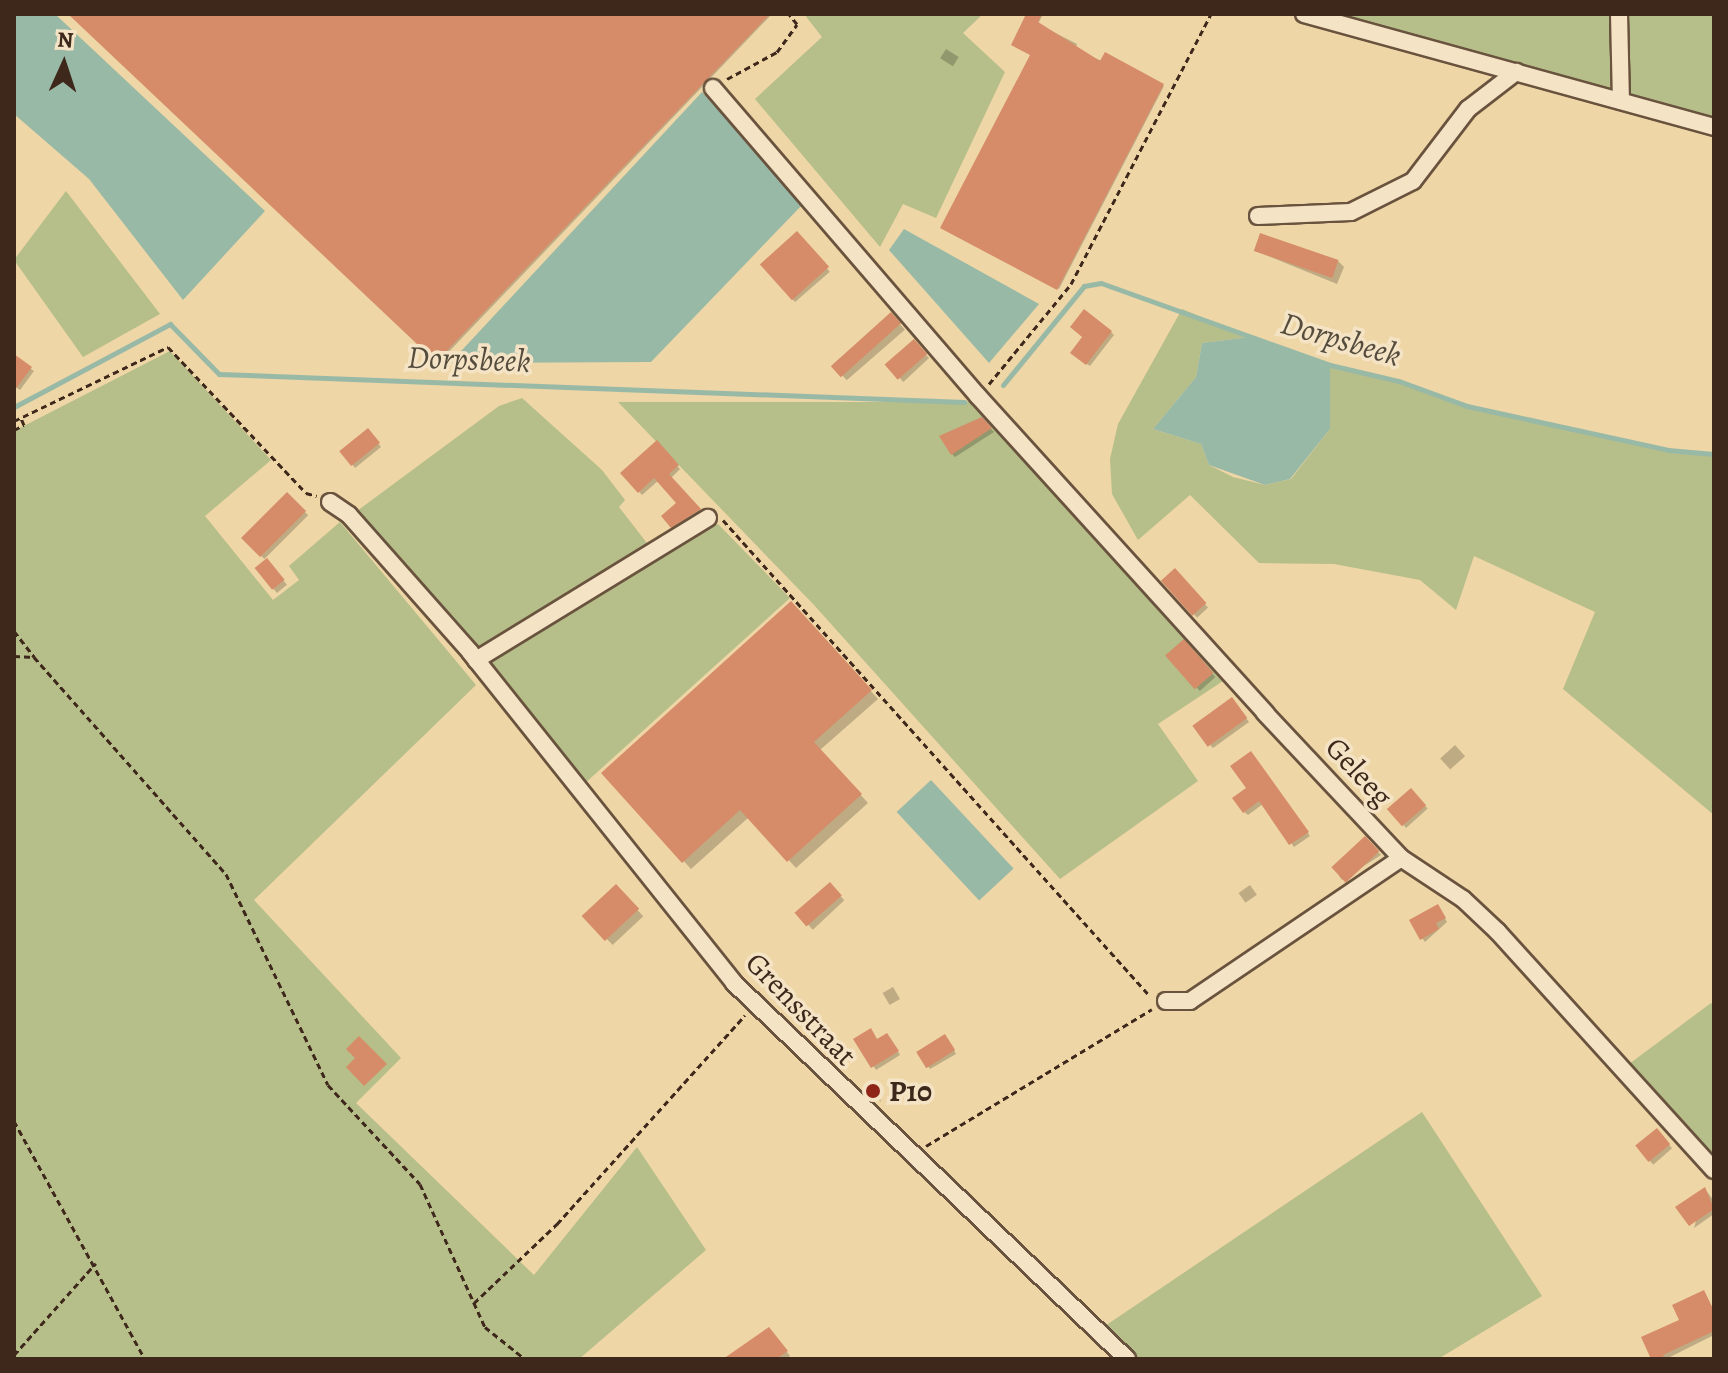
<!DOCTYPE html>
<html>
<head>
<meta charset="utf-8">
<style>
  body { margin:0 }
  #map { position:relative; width:1728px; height:1373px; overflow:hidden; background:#eed6a6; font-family:Alegreya,serif }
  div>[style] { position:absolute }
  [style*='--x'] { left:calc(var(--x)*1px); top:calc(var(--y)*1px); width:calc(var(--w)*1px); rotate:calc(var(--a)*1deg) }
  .green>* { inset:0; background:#b6be89 }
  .water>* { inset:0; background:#99b9a7; transform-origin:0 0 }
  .shadow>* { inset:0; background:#0003; transform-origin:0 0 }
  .stream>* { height:5px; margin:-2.5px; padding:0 2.5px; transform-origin:2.5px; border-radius:2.5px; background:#99b9a7 }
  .building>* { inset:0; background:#d68c68; transform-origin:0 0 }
  .path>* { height:3px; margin-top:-1.5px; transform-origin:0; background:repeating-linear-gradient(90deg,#3e271b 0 6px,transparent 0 10px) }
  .roads { filter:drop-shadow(2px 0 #6a533e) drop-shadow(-2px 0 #6a533e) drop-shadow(0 2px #6a533e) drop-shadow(0 -2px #6a533e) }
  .minor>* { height:16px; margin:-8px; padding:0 8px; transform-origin:8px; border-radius:8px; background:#f4e4c5 }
  .dots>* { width:22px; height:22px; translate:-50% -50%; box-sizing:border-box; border:4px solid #f4e4c5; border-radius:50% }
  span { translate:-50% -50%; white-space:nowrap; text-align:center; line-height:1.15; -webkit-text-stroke:7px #f4e4c5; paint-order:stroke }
  .street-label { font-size:30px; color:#3e271b }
  .poi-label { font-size:30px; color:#3e271b; font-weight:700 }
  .left { translate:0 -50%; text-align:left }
  .water-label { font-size:32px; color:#554c3e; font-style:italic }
  .frame { position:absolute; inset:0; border:16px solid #3e271b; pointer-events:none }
  .north { position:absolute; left:24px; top:24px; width:80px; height:80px; -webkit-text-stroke:6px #f4e4c5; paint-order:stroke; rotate:3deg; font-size:22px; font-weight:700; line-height:32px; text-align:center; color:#3e271b }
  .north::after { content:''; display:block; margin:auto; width:28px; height:36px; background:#3e271b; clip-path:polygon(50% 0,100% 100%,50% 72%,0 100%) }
</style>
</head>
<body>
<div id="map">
  <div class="green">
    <i style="clip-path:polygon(804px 14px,983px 14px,963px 33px,1005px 72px,936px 218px,903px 204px,880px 247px,755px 99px,822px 37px)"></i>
    <i style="clip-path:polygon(1338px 14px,1714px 14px,1714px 118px,1360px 22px)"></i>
    <i style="clip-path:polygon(66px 191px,160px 314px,83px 357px,14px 260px)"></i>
    <i style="clip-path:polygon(1182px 309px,1249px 337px,1202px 343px,1196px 377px,1153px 429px,1201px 444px,1209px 465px,1233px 477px,1265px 485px,1291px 479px,1330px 429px,1330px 365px,1399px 381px,1467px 406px,1667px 450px,1714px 454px,1714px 815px,1563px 689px,1595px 612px,1474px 556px,1456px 610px,1420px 580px,1334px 564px,1259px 563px,1190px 495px,1138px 540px,1112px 494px,1110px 459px,1118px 424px)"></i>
    <i style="clip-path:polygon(170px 351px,271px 460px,205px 516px,273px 600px,299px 580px,289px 566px,340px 522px,476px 685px,254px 900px,401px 1058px,356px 1103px,534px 1275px,637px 1147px,706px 1250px,579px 1359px,14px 1359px,14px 431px)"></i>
    <i style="clip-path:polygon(522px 398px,602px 470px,625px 500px,619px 507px,650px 547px,477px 650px,357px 511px,499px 406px)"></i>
    <i style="clip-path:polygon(618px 402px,979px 402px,1229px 677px,1158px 724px,1198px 781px,1060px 879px,814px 605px)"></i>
    <i style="clip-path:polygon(718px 524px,790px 598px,583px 785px,488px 659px)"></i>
    <i style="clip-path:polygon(1711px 1003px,1714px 1006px,1714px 1160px,1625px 1067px)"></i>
    <i style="clip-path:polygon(1422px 1112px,1542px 1296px,1438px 1359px,1129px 1359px,1099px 1330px)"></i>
  </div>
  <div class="water">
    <i style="clip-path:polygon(14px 14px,55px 14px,265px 211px,183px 300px,89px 179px,14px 114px)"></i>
    <i style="clip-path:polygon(702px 92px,803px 204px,651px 362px,450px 363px)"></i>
    <i style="clip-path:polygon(904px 229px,1039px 304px,989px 363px,889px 250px)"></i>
    <i style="clip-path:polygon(1249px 337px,1330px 365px,1330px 429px,1290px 479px,1265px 485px,1209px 465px,1201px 444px,1153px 429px,1196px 377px,1202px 343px)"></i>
    <i style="left:931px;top:780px;width:121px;height:47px;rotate:47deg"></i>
  </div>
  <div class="shadow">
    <i style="clip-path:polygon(71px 14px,772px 14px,439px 362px)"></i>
    <i style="clip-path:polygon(1029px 14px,1043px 14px,1038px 24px,1077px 44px,1075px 50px,1164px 86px,1059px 289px,943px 229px,1032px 55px)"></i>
    <i style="left:946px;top:49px;width:15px;height:11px;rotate:32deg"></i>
    <i style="left:797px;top:234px;width:50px;height:46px;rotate:49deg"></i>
    <i style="clip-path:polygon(1256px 251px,1338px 261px,1344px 267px,1337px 284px)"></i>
    <i style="left:891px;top:314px;width:21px;height:77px;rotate:49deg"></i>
    <i style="clip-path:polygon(1111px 332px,1114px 335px,1090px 366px,1076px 356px,1085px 337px)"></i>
    <i style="left:914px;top:342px;width:22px;height:35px;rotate:47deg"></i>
    <i style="clip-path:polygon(14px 357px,34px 371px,20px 390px,14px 386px)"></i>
    <i style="clip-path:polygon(981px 419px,994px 432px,955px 457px,952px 454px)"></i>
    <i style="clip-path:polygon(371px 434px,381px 447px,355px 468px,342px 451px)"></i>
    <i style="clip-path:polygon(656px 443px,680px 469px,671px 478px,702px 513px,676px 530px,664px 516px,679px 503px,659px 480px,642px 495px,623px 473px)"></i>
    <i style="left:287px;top:494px;width:30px;height:62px;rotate:45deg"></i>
    <i style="left:267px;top:561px;width:31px;height:13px;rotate:50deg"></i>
    <i style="left:1174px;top:571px;width:50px;height:15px;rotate:47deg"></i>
    <i style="clip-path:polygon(798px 611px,878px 699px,820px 750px,868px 803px,796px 868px,749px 817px,691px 869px,603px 774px)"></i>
    <i style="left:1184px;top:642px;width:47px;height:21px;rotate:48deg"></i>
    <i style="clip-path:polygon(1235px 703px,1249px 722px,1213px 748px,1210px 745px)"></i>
    <i style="left:1455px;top:745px;width:15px;height:20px;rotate:48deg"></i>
    <i style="clip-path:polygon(1254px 757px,1310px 836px,1294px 847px,1263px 804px,1248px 815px,1244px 812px)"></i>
    <i style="left:1411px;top:790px;width:25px;height:29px;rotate:48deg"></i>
    <i style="clip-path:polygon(1365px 838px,1381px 855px,1342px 880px,1339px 876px)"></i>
    <i style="left:830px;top:885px;width:21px;height:43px;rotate:47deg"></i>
    <i style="left:1250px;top:885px;width:12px;height:14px;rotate:55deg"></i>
    <i style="left:616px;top:887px;width:40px;height:42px;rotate:47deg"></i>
    <i style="clip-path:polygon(1440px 909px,1447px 922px,1425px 942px,1422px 938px)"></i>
    <i style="left:893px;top:987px;width:14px;height:12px;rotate:60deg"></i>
    <i style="clip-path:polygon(890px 1038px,900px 1055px,876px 1070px,856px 1040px)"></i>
    <i style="clip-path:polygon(948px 1039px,956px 1054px,930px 1069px,918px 1052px)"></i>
    <i style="clip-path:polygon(876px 1081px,876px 1082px,881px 1102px,867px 1089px)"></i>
    <i style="left:1657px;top:1131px;width:23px;height:25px;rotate:49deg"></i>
    <i style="clip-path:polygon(1705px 1189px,1714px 1201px,1714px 1214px,1694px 1228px)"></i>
    <i style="clip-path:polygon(1704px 1292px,1714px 1311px,1714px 1335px,1666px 1359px,1654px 1359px)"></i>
    <i style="clip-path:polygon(773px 1334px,790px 1356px,786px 1359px,739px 1359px)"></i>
  </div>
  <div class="stream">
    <i style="--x:1003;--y:385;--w:128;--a:-50.7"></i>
    <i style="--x:1084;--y:286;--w:17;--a:-10"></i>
    <i style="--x:1101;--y:283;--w:243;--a:19.7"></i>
    <i style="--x:1330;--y:365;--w:71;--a:13.1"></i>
    <i style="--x:1399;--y:381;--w:72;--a:20.2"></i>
    <i style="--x:1467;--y:406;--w:206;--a:12.3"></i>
    <i style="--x:1668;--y:450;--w:46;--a:5"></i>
    <i style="--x:14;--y:407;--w:177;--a:-28"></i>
    <i style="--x:170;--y:324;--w:70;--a:45.6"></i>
    <i style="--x:219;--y:374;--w:746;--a:2.15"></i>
  </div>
  <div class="building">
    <i style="clip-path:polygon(68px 14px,770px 14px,436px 362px)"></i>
    <i style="clip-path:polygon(1026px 14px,1042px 14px,1038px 22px,1100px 61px,1105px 52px,1164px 84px,1057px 290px,940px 228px,1030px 55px,1011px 45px)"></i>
    <i style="left:797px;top:231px;width:48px;height:50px;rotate:48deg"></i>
    <i style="left:1260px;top:233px;width:83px;height:19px;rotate:19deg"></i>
    <i style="clip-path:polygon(1084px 309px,1112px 331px,1086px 365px,1070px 353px,1082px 337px,1070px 327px)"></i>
    <i style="left:891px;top:312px;width:15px;height:81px;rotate:48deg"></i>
    <i style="left:914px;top:339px;width:20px;height:39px;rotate:49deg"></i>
    <i style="clip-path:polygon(14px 354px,32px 367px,14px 391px)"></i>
    <i style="clip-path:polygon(982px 417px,992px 428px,951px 455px,939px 436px)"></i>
    <i style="left:368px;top:428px;width:19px;height:37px;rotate:51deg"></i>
    <i style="clip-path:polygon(657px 440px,679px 465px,669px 474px,701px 509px,671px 528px,661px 516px,676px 503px,654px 478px,638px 493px,620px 473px)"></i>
    <i style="left:287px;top:492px;width:27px;height:65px;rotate:45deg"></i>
    <i style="left:267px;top:558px;width:28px;height:16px;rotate:51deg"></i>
    <i style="left:1175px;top:568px;width:47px;height:19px;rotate:48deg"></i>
    <i style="clip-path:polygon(791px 601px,872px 690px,814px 742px,862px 794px,787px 862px,740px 810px,682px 863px,601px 773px)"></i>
    <i style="left:1184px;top:639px;width:45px;height:25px;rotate:49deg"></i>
    <i style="left:1232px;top:697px;width:26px;height:49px;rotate:54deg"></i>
    <i style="clip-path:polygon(1251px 751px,1309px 832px,1289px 845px,1259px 801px,1243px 813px,1232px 798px,1246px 788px,1230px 766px)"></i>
    <i style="left:1411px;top:788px;width:23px;height:32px;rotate:49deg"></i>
    <i style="left:1365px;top:836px;width:21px;height:46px;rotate:47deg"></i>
    <i style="left:830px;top:882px;width:18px;height:47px;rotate:49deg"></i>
    <i style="left:616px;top:884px;width:34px;height:47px;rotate:47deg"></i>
    <i style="clip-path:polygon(1438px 904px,1446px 918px,1436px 923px,1439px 929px,1420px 940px,1409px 920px)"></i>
    <i style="clip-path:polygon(871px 1028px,877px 1039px,887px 1033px,899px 1051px,871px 1068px,853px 1039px)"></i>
    <i style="left:945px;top:1034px;width:19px;height:34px;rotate:58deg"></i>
    <i style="clip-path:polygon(359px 1036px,387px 1064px,364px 1086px,346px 1067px,355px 1058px,346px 1049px)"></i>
    <i style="left:1657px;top:1128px;width:21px;height:28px;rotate:51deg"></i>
    <i style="clip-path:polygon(1705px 1187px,1714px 1209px,1689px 1226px,1675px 1207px)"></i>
    <i style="clip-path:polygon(1704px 1290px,1714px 1311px,1714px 1331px,1663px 1355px,1665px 1359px,1651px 1359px,1641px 1337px,1679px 1320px,1672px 1305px)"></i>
    <i style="clip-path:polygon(769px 1327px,788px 1351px,776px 1359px,723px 1359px)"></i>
  </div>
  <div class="path">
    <i style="--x:727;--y:79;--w:57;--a:-28.4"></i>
    <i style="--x:777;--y:52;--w:34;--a:-54"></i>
    <i style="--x:797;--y:24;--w:13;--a:-129"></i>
    <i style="--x:989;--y:384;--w:129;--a:-50.6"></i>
    <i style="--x:1071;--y:284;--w:304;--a:-62.6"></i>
    <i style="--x:14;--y:421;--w:171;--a:-25.7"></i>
    <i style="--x:168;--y:347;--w:201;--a:46.6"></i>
    <i style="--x:306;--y:493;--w:11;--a:15"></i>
    <i style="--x:14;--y:430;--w:11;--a:-27"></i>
    <i style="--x:24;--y:425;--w:8;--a:-113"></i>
    <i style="--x:723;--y:520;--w:639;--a:48.11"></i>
    <i style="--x:14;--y:631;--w:33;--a:52"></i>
    <i style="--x:14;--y:656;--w:20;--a:3"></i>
    <i style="--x:34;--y:657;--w:290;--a:48.5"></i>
    <i style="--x:226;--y:874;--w:234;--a:64.2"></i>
    <i style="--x:328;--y:1085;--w:135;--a:47.1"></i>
    <i style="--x:420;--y:1184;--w:157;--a:65.6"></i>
    <i style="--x:485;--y:1327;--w:51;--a:38.7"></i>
    <i style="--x:14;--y:1121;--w:272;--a:61.2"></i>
    <i style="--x:926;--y:1146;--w:264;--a:-31.2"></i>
    <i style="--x:474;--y:1303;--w:115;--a:-43.6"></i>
    <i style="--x:557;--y:1224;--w:281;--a:-48"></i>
    <i style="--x:14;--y:1355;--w:123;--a:-48.3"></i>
  </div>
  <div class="roads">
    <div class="minor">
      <i style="--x:1304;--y:14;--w:425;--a:15.4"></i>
      <i style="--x:1619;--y:14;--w:87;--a:88.7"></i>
      <i style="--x:713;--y:88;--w:406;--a:49.3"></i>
      <i style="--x:978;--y:396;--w:428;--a:47.8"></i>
      <i style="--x:1265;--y:713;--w:199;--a:46.8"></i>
      <i style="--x:1401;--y:858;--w:74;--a:33.5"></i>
      <i style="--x:1463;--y:899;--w:48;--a:43.3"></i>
      <i style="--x:1498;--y:932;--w:321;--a:47.8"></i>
      <i style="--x:1258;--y:216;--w:93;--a:-2.5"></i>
      <i style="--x:1351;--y:212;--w:69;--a:-26.6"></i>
      <i style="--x:1413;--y:181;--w:91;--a:-52.6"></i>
      <i style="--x:1468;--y:109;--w:61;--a:-37.6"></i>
      <i style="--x:330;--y:502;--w:23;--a:34"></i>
      <i style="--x:349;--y:515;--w:183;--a:48.5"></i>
      <i style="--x:470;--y:652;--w:423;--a:51.4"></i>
      <i style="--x:734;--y:983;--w:544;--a:43.73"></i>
      <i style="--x:476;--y:660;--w:272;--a:-31.5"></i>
      <i style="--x:1166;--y:1001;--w:24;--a:0"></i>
      <i style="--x:1190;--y:1001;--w:255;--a:-34.1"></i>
    </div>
  </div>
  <div class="dots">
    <i style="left:873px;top:1091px;background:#8f2418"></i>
  </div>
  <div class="street-label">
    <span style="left:1359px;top:772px;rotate:47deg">Geleeg</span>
    <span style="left:801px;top:1009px;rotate:46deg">Grensstraat</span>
  </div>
  <div class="poi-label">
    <span class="left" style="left:889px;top:1091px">P10</span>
  </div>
  <div class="water-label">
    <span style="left:1341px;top:339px;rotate:16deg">Dorpsbeek</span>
    <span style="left:469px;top:359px;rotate:2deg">Dorpsbeek</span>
  </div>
  <div class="frame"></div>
  <div class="north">N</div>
</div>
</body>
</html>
